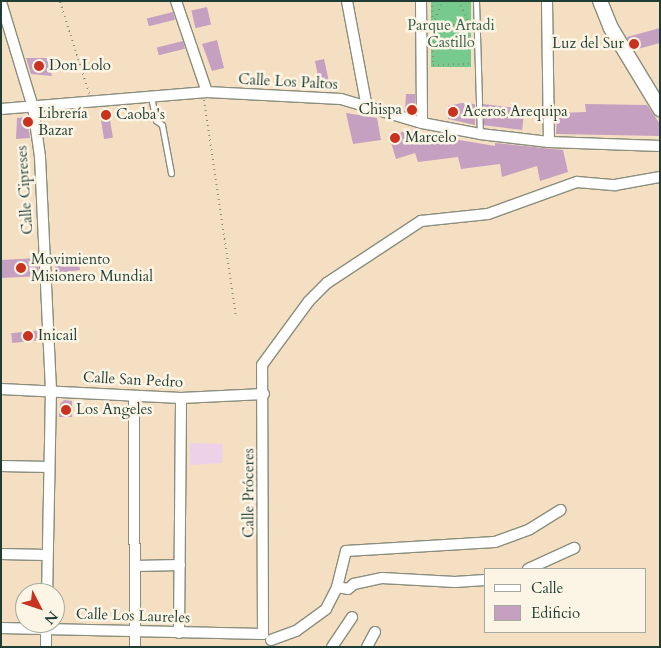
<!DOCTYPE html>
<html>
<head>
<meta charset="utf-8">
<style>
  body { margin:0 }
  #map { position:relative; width:661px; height:648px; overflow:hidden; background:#f5dfc3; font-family:Cardo,serif }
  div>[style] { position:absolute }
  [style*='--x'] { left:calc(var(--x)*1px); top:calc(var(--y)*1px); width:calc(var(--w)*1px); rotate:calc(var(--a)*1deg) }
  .built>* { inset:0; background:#edd1e9 }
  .green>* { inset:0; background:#76ca8d; transform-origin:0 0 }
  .building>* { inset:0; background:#c5a0c1; transform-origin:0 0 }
  .path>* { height:2px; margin-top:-1px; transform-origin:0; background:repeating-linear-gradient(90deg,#8a8e7c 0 1px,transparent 0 5px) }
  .roads { filter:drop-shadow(1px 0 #8a8e7c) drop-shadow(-1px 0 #8a8e7c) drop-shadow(0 1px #8a8e7c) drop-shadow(0 -1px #8a8e7c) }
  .lane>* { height:5px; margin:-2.5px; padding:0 2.5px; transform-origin:2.5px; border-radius:2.5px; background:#fff }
  .street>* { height:10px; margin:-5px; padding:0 5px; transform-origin:5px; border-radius:5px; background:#fff }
  .secondary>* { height:14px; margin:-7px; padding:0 7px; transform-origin:7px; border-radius:7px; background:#fff }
  .dots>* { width:14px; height:14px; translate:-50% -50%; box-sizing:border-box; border:2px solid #fcf5e5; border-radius:50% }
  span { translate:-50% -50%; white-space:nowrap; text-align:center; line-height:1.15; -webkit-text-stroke:5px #fcf5e5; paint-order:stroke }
  .park-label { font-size:15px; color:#35604a }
  .poi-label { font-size:15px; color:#1f3d34 }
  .right { translate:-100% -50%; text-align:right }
  .left { translate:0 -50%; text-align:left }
  .street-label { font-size:15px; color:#1f3d34 }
  .frame { position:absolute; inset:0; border:2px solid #1f3d34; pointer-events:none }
  .legend { position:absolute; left:484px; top:568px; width:162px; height:65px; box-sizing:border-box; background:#fcf5e5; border:1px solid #a4ab9e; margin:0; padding:6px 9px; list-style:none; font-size:15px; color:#1f3d34 }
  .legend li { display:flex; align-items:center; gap:10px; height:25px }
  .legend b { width:25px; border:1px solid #a4ab9e }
  .north { position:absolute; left:15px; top:583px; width:50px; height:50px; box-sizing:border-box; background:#fcf5e5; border:1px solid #a4ab9e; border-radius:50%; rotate:131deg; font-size:14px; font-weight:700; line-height:20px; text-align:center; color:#1f3d34 }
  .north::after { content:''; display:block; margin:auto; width:18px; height:22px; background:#c8321e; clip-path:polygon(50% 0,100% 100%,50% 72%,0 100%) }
</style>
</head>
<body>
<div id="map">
  <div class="built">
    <i style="clip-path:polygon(190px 443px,223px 444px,222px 463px,190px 465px)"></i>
  </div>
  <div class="green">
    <i style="left:431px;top:1px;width:40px;height:66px"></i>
  </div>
  <div class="building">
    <i style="left:207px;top:7px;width:18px;height:16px;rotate:77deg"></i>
    <i style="left:173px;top:12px;width:8px;height:27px;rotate:76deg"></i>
    <i style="clip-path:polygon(660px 28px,660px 43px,634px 50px,628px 40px,627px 37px)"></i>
    <i style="clip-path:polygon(217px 40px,224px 68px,212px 71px,202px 44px)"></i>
    <i style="left:183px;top:41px;width:8px;height:27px;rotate:76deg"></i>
    <i style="clip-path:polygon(26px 58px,47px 58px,52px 76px,31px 74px)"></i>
    <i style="clip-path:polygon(324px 59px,331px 91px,320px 87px,315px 61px)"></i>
    <i style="clip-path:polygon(406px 94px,415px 94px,415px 114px,405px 111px)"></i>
    <i style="clip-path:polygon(462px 103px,475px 104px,475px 125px,448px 119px,448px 106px)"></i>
    <i style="left:483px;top:104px;width:42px;height:21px;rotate:7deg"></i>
    <i style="clip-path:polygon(585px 104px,647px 105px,660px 124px,660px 136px,556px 134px,557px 113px,586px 112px)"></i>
    <i style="left:109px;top:113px;width:25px;height:9px;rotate:81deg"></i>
    <i style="clip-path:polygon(346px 113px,377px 118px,381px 140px,353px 144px)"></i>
    <i style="clip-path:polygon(27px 117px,30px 138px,16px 139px,17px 118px)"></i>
    <i style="clip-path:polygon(406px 131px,495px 146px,495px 143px,563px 150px,568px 172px,540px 181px,537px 166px,502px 177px,500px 164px,461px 169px,458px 157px,418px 162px,415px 153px,396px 159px,389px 136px)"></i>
    <i style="left:38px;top:258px;width:18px;height:37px;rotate:87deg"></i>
    <i style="left:79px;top:263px;width:7px;height:24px;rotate:82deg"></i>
    <i style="left:41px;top:330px;width:10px;height:30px;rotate:84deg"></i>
    <i style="clip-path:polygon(64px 400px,72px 401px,72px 417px,59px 417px,60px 404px)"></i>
  </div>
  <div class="path">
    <i style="--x:432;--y:1;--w:64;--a:89.1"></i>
    <i style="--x:433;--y:65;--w:38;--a:-2"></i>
    <i style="--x:458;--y:1;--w:25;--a:63"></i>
    <i style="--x:60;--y:2;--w:96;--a:72.3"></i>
    <i style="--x:433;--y:24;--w:25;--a:-67"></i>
    <i style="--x:433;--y:25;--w:37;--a:0"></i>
    <i style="--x:204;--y:100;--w:220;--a:81.6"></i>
  </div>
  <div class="roads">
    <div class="lane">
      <i style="--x:476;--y:1;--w:133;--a:88.3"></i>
      <i style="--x:151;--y:97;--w:24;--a:78"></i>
      <i style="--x:156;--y:120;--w:8;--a:40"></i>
      <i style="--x:162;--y:125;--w:49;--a:79.4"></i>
    </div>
    <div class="street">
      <i style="--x:176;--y:1;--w:96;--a:71.2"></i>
      <i style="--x:347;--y:1;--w:109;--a:79.4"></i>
      <i style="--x:421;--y:1;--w:122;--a:89.5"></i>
      <i style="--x:547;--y:1;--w:141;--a:89.2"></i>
      <i style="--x:1;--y:2;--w:110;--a:73.1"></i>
      <i style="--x:33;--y:107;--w:50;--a:82"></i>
      <i style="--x:40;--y:157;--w:233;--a:87.3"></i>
      <i style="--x:51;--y:390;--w:203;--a:91.1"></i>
      <i style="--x:1;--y:109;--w:207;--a:-4.7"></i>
      <i style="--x:207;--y:92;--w:134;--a:3"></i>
      <i style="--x:341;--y:99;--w:84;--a:16.5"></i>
      <i style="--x:422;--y:123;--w:59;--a:10.7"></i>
      <i style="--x:480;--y:134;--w:69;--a:6.6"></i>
      <i style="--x:549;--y:142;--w:111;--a:2.1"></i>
      <i style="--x:1;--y:389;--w:180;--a:2.9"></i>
      <i style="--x:181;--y:398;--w:83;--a:-2.8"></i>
      <i style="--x:134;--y:396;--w:251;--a:89.8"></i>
      <i style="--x:1;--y:466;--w:48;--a:1.2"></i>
      <i style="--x:1;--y:554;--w:46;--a:1.2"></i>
      <i style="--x:135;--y:566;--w:45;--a:-1.3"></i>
      <i style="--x:528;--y:569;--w:51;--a:-24.5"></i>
      <i style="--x:337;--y:587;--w:11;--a:10"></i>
      <i style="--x:348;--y:589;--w:8;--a:-40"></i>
      <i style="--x:354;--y:584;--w:29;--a:-12"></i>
      <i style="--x:382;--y:578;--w:73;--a:3.1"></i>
      <i style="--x:455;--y:582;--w:30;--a:-4"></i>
      <i style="--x:1;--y:628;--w:262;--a:1.3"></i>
      <i style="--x:179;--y:633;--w:235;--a:-89.5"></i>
      <i style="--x:263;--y:634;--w:269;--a:-90.2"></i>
      <i style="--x:262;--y:365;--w:79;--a:-53.7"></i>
      <i style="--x:309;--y:301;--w:25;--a:-45"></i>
      <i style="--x:327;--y:283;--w:113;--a:-33.4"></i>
      <i style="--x:421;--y:221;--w:67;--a:-6"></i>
      <i style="--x:488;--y:214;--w:95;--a:-19.8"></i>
      <i style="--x:577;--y:182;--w:38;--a:5"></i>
      <i style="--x:615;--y:185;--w:46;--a:-10.1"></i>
      <i style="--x:271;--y:640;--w:27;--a:-20"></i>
      <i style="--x:296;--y:631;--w:37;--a:-36"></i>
      <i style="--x:326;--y:609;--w:25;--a:-63"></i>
      <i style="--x:337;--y:587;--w:37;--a:-76"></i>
      <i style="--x:346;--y:551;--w:149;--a:-3.5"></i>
      <i style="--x:495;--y:542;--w:37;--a:-20"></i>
      <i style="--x:530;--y:529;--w:36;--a:-32"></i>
      <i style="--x:46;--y:647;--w:23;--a:-90"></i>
      <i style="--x:332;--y:647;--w:36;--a:-56"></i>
      <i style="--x:367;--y:647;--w:17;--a:-62"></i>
    </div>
    <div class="secondary">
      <i style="--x:600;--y:1;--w:29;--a:68"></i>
      <i style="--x:611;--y:28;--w:95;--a:58.8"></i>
    </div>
  </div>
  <div class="dots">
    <i style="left:634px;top:44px;background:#c8321e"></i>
    <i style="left:39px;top:66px;background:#c8321e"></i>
    <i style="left:412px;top:110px;background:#c8321e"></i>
    <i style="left:453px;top:112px;background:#c8321e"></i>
    <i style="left:106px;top:115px;background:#c8321e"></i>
    <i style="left:28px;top:122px;background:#c8321e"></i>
    <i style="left:395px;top:138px;background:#c8321e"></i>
    <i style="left:21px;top:268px;background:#c8321e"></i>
    <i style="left:28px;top:336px;background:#c8321e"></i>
    <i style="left:66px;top:410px;background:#c8321e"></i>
  </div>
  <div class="park-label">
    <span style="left:451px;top:34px">Parque Artadi<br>Castillo</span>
  </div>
  <div class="poi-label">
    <span class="right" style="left:624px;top:44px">Luz del Sur</span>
    <span class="left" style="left:49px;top:66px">Don Lolo</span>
    <span class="right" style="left:402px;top:110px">Chispa</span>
    <span class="left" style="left:463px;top:112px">Aceros Arequipa</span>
    <span class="left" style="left:38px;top:122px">Librería<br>Bazar</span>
    <span class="left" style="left:116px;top:115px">Caoba's</span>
    <span class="left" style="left:405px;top:138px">Marcelo</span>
    <span class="left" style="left:31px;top:268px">Movimiento<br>Misionero Mundial</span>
    <span class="left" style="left:38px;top:336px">Inicail</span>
    <span class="left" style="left:76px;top:410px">Los Angeles</span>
  </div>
  <div class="street-label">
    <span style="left:288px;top:82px;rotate:3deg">Calle Los Paltos</span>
    <span style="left:25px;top:190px;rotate:-94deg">Calle Cipreses</span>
    <span style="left:133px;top:380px;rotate:3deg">Calle San Pedro</span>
    <span style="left:249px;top:493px;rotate:-90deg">Calle Próceres</span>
    <span style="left:133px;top:616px;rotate:2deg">Calle Los Laureles</span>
  </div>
  <div class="frame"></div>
  <ul class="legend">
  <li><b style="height:6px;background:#fff"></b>Calle</li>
  <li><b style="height:14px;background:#c5a0c1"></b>Edificio</li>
  </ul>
  <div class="north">N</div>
</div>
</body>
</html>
